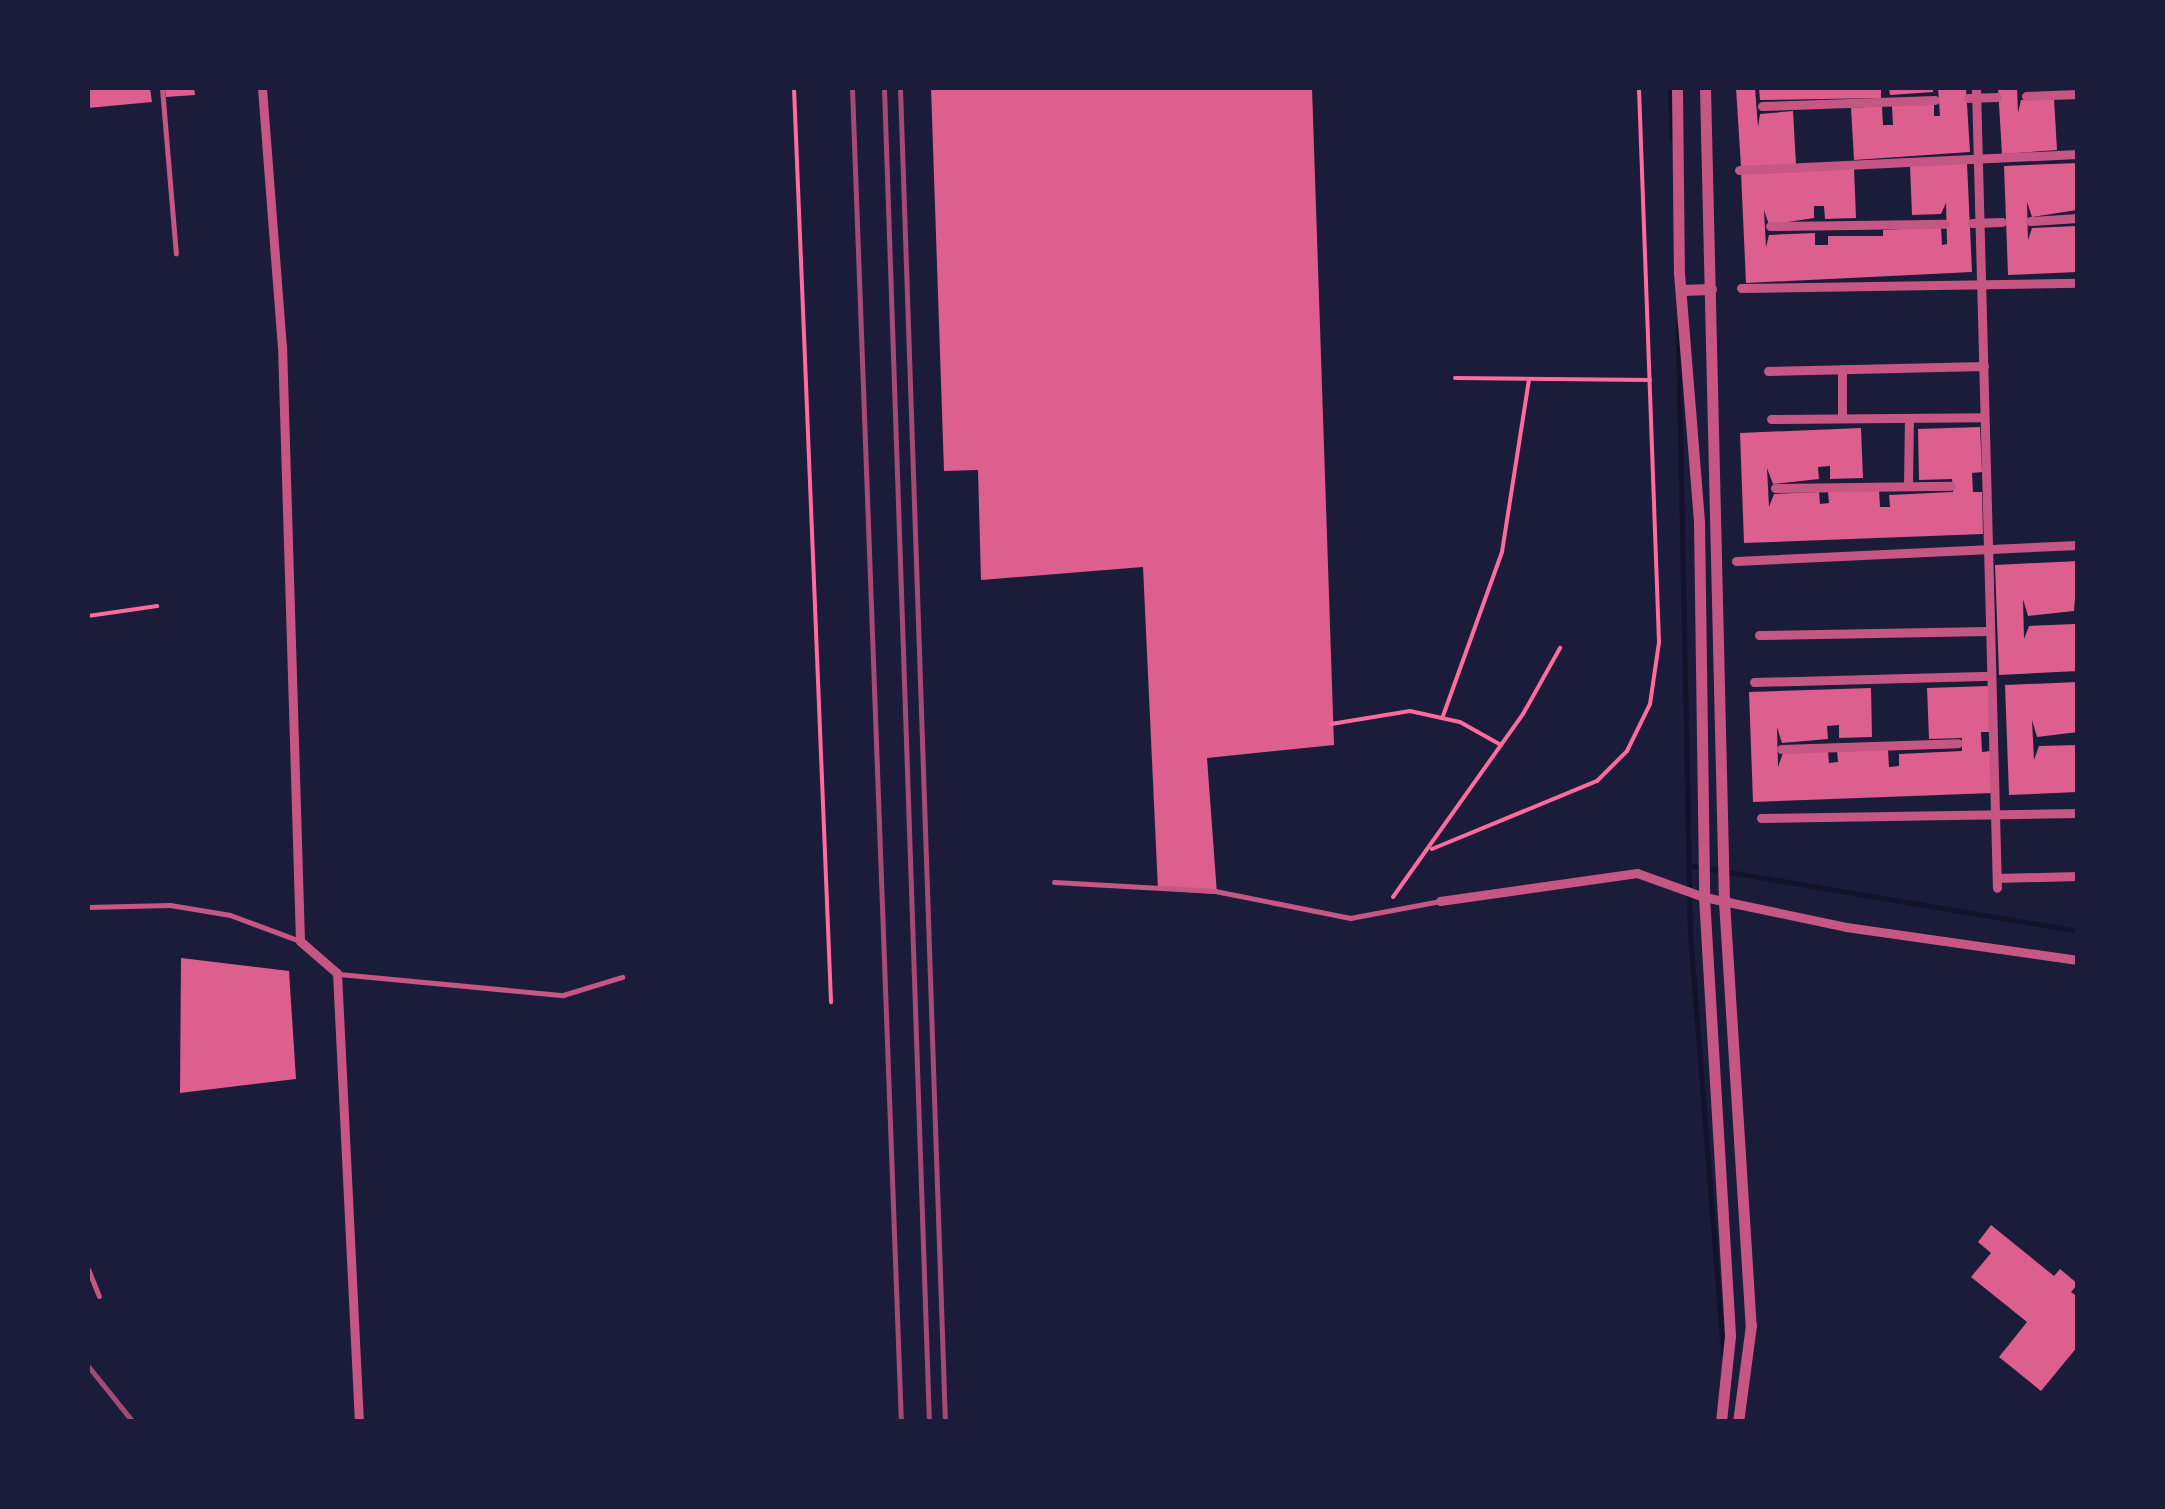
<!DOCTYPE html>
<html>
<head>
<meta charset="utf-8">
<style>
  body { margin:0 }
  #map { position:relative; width:2165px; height:1509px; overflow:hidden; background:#1b1b3a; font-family:Lora,serif }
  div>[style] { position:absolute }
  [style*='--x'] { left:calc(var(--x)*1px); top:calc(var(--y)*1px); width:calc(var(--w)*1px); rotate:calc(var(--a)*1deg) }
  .stream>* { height:5px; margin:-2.5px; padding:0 2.5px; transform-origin:2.5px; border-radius:2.5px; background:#12122b }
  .building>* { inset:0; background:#dd5f8e }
  .path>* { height:4px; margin:-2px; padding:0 2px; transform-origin:2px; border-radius:2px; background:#ff6b9d }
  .service>* { height:5px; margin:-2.5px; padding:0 2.5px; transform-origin:2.5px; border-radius:2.5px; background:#c65784 }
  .minor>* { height:9px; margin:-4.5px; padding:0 4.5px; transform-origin:4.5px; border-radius:4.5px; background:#c65784 }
  .tertiary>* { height:11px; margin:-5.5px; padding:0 5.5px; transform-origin:5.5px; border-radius:5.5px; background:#c65784 }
  .rail>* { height:5px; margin:-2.5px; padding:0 2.5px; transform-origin:2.5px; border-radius:2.5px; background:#a44b75 }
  span { translate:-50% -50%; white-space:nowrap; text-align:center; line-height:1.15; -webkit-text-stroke:8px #1b1b3a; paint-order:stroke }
  .frame { position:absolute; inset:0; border:90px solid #1b1b3a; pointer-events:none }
</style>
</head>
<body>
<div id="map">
  <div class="stream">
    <i style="--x:1670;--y:88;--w:52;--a:87.8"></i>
    <i style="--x:1678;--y:326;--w:607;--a:88.87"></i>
    <i style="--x:1690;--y:933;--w:422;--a:85.5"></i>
    <i style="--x:1694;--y:866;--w:389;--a:9.6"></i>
  </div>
  <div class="building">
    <i style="clip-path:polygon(88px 88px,150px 88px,152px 102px,88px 108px)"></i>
    <i style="clip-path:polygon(165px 88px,194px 88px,195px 95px,166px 97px)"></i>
    <i style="clip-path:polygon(931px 88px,1312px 88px,1334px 745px,1207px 758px,1217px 894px,1158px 890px,1143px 567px,981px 580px,978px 470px,944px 471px)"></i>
    <i style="clip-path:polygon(1736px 88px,1755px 88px,1758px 127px,1760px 114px,1793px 111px,1796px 164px,1741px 167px)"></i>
    <i style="clip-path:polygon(1759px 88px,1881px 88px,1881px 98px,1760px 100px)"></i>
    <i style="clip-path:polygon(1889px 88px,1933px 88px,1933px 92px,1890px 95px)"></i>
    <i style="clip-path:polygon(1938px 88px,1966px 88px,1970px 152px,1854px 160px,1851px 108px,1882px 106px,1883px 125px,1893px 125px,1892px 106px,1934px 103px,1934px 116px,1940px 116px)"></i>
    <i style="clip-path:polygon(1998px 88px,2017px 88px,2018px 113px,2021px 100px,2054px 98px,2057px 150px,2002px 154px)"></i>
    <i style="clip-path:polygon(1967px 163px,1972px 272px,1746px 283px,1741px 173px,1854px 168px,1856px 218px,1825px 219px,1824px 206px,1814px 206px,1814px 218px,1769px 225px,1764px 210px,1766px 247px,1769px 235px,1815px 233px,1815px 245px,1828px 245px,1828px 236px,1883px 236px,1883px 230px,1941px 227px,1942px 245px,1947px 244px,1946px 203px,1941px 214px,1912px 215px,1910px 166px)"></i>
    <i style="clip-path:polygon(2078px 163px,2077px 210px,2032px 217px,2027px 202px,2028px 240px,2032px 228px,2077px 226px,2078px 272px,2008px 275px,2004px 166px)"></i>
    <i style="clip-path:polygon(1980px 427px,1982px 472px,1972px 473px,1973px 492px,1982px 492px,1983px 534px,1744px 543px,1740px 433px,1861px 428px,1863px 478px,1830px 479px,1830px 466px,1818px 467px,1819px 479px,1773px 484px,1767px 468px,1769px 507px,1774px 494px,1819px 492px,1820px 504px,1829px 503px,1828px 492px,1879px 490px,1880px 507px,1890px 507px,1889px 495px,1953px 492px,1952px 479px,1919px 480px,1918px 429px)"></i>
    <i style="clip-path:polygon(2078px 561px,2074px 611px,2028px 616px,2023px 599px,2024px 639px,2029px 626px,2075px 624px,2078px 671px,1999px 675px,1995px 565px)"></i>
    <i style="clip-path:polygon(2078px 682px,2078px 732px,2037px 737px,2032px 720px,2034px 760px,2039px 746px,2078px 745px,2078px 792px,2009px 795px,2005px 685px)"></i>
    <i style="clip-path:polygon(1989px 686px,1990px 732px,1981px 732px,1982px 752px,1991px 751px,1993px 793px,1753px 802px,1749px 692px,1871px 688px,1872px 737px,1839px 738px,1839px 725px,1827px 726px,1828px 739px,1782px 743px,1777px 727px,1778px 767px,1783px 753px,1828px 751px,1829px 763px,1838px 762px,1837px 751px,1888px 749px,1889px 767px,1899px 766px,1899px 754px,1962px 751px,1962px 738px,1929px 739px,1927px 688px)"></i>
    <i style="clip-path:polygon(181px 958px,289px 971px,296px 1079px,180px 1093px)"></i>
    <i style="clip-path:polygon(1991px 1225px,2054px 1276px,2060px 1269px,2078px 1284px,2071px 1292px,2078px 1297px,2078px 1346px,2041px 1391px,1999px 1357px,2027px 1322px,1971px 1277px,1991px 1253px,1978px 1242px)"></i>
  </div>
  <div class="path">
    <i style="--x:794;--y:88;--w:915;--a:87.68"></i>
    <i style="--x:1455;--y:378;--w:195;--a:0.6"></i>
    <i style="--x:88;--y:616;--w:70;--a:-8.2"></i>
    <i style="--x:1443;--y:716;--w:174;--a:-70.2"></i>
    <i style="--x:1502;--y:552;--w:175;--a:-81.1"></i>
    <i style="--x:1331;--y:724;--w:80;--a:-9.3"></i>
    <i style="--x:1410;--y:711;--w:51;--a:12.4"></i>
    <i style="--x:1460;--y:722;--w:47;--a:29.3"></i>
    <i style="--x:1432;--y:849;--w:178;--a:-22.4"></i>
    <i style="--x:1597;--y:781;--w:42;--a:-45"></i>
    <i style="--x:1627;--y:751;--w:52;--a:-63.9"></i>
    <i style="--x:1650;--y:704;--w:63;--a:-81.7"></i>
    <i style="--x:1659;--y:642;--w:554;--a:-92.07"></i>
    <i style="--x:1393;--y:897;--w:224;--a:-54.6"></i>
    <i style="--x:1523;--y:714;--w:76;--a:-60.7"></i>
  </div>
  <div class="service">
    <i style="--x:162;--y:88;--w:166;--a:85.2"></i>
    <i style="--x:1054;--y:882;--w:161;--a:3.2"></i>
    <i style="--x:1215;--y:891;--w:138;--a:11.3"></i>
    <i style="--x:1350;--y:918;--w:92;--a:-10.7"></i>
    <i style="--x:88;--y:907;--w:82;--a:-1.4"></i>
    <i style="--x:170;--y:905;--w:61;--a:9.5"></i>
    <i style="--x:230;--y:915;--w:75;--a:20.4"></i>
    <i style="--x:339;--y:974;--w:225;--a:5.4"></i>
    <i style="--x:563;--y:995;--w:62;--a:-17"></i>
    <i style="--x:88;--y:1269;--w:29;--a:68"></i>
  </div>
  <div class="minor">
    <i style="--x:262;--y:88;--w:258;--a:85.6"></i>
    <i style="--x:282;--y:345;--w:596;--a:88.27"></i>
    <i style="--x:300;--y:941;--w:49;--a:40.9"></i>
    <i style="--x:337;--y:973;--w:450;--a:87.2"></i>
    <i style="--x:1976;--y:88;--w:800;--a:88.5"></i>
    <i style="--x:2026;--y:96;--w:52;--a:-2.2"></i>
    <i style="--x:1968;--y:98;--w:29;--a:-2"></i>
    <i style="--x:1762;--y:106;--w:173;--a:-2"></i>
    <i style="--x:1739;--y:170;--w:339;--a:-2.7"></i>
    <i style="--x:2030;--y:221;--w:48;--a:-3.6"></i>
    <i style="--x:1972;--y:223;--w:30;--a:-2"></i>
    <i style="--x:1770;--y:226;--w:175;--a:-0.7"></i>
    <i style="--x:1741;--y:288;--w:337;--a:-0.9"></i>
    <i style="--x:1768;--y:371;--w:216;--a:-1.3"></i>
    <i style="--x:1842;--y:418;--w:49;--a:-90"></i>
    <i style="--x:1771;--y:419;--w:213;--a:-0.5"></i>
    <i style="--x:1908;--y:486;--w:68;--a:-89.2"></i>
    <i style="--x:1775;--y:488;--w:176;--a:-0.7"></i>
    <i style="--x:1736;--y:561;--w:342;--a:-2.7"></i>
    <i style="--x:1759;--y:635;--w:230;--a:-1"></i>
    <i style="--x:1754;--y:682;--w:237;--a:-1.5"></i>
    <i style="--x:1781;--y:749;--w:177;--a:-1.9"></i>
    <i style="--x:1761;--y:818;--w:317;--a:-0.9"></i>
    <i style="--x:1997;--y:878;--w:81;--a:-1.4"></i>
    <i style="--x:1440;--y:901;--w:199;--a:-8.1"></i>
    <i style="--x:1637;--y:873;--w:71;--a:19.7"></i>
    <i style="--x:1704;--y:897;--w:145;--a:11.9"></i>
    <i style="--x:1846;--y:927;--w:234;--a:8.1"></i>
  </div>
  <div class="tertiary">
    <i style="--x:1677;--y:88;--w:185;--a:89.4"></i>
    <i style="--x:1679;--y:273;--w:250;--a:85.4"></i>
    <i style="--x:1699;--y:522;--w:375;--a:89.2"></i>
    <i style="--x:1704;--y:897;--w:440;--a:86.6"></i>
    <i style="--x:1730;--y:1336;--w:86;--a:96"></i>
    <i style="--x:1705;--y:88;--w:813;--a:88.66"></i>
    <i style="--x:1724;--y:901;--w:425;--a:86.4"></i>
    <i style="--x:1751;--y:1325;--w:98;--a:97.6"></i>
    <i style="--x:1681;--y:290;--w:30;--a:-2"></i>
  </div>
  <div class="rail">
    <i style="--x:852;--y:88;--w:1335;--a:87.9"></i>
    <i style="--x:884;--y:88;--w:1335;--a:88.07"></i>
    <i style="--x:900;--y:88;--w:1335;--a:88.07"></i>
    <i style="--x:88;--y:1366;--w:72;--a:51.2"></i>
  </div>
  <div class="frame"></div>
</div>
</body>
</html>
